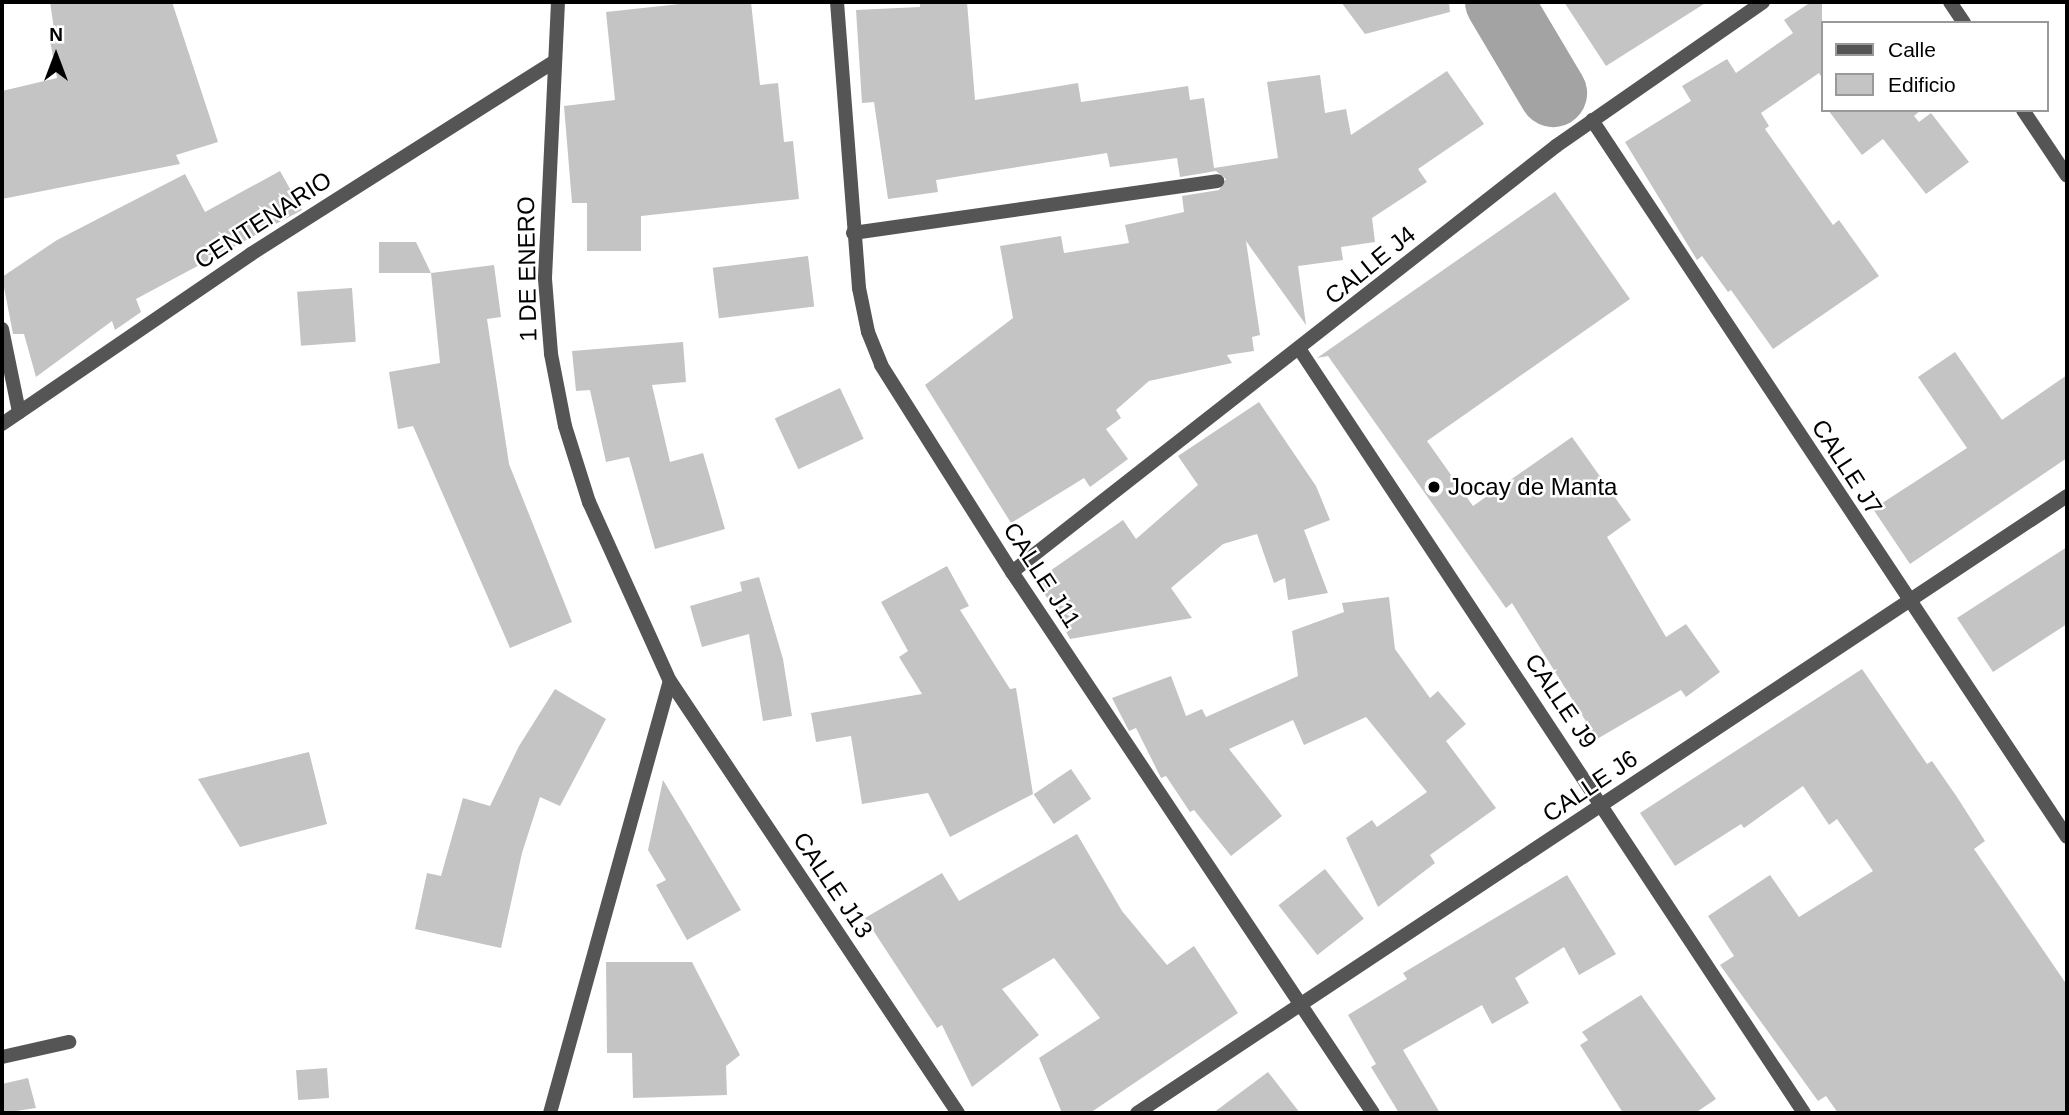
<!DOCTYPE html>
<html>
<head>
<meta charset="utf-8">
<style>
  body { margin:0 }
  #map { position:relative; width:2069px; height:1115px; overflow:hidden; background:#fff; font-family:Arial,sans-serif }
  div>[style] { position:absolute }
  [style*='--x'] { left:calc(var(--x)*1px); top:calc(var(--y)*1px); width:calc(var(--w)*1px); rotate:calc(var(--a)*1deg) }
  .river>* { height:68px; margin:-34px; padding:0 34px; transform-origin:34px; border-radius:34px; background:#a3a3a3 }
  .building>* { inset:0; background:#c4c4c4; transform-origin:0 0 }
  .minor>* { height:14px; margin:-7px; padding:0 7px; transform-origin:7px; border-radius:7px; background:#555 }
  .dots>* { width:19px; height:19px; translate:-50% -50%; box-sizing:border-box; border:4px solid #fff; border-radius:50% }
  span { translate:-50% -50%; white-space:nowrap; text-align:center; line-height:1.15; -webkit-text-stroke:5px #fff; paint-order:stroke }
  .street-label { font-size:24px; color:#000 }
  .poi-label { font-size:24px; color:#000 }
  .left { translate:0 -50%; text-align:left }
  .frame { position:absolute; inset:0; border:4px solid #000; pointer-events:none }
  .legend { position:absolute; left:1821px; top:21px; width:228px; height:91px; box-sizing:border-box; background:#fff; border:2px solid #999; margin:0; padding:9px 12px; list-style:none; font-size:21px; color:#000 }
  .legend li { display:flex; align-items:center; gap:14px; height:35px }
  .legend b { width:35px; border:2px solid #999 }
  .north { position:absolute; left:21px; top:21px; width:70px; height:70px; -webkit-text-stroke:5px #fff; paint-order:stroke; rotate:0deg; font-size:19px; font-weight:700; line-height:28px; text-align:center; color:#000 }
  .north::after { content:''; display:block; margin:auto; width:24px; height:32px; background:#000; clip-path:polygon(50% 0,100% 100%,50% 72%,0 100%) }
</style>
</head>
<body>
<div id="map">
  <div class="river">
    <i style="--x:1499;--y:2;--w:106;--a:59.3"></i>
  </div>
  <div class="building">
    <i style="clip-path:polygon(50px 2px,172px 2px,218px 142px,176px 155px,180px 164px,2px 199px,2px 91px,57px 78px,48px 30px,54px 29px)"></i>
    <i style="clip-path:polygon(698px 2px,751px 2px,760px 85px,778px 83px,784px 142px,793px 141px,799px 199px,641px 216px,641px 251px,587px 251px,587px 203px,572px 203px,564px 106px,615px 100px,606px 12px)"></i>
    <i style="clip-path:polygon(920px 2px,967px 2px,975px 100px,1078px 83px,1081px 102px,1188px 86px,1190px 100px,1204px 98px,1214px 168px,1278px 158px,1267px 82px,1320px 75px,1325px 113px,1346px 109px,1351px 135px,1447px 71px,1484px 124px,1418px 169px,1427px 182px,1372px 218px,1375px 242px,1341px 247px,1343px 260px,1298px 266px,1306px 325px,1246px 241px,1260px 335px,1252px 337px,1254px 351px,1227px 355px,1232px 363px,1149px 381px,1116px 410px,1121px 418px,1106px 429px,1128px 459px,1090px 487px,1084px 478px,1011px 523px,925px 385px,1013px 318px,1000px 246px,1061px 236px,1064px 253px,1129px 243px,1125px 225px,1184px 212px,1182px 196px,1219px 190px,1226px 179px,1216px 171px,1180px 177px,1177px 158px,1110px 167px,1107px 153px,936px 180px,938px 192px,888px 199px,874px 102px,862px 103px,856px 10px,920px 7px)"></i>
    <i style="clip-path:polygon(1341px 2px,1449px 2px,1450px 12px,1365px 34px)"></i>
    <i style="clip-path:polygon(1564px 2px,1707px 2px,1606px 66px)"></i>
    <i style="clip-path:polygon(1811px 2px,1822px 2px,1822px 78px,1819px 73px,1761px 113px,1769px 126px,1765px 129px,1833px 225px,1839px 220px,1879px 276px,1773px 349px,1731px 290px,1728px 292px,1702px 256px,1697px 260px,1625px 142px,1691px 101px,1682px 86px,1727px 59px,1736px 73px,1793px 33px,1784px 20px)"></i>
    <i style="clip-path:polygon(1828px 110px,1921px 110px,1914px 116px,1919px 122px,1931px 113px,1969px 162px,1926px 194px,1883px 139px,1862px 155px)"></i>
    <i style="clip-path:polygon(280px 171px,302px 210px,136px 299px,141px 312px,115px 330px,112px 321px,36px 377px,24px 334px,13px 334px,2px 277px,57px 240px,185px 174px,205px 212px)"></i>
    <i style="clip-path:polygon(1555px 192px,1630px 299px,1427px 441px,1473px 506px,1572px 437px,1631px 520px,1607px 537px,1666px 637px,1686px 624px,1720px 672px,1686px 697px,1681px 690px,1597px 739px,1512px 603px,1506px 608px,1328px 356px,1317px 358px)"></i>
    <i style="clip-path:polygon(379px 242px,416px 242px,431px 273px,379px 273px)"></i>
    <i style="left:808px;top:256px;width:51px;height:96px;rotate:83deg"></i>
    <i style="clip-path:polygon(494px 265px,501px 317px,487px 319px,509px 464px,572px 622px,510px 648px,413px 426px,398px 429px,389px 372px,440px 363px,431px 273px)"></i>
    <i style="left:352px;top:288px;width:54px;height:55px;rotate:86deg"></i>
    <i style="clip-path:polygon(683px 342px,686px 382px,652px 385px,670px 462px,703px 453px,725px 529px,655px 549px,629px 457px,606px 462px,590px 390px,576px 391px,572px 351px)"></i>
    <i style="clip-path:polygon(1955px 352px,2002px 420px,2067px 375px,2067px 458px,1910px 564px,1873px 509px,1967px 448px,1918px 377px)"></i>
    <i style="left:840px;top:388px;width:56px;height:72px;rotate:65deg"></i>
    <i style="clip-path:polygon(1259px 402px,1316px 486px,1330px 520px,1304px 530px,1328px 593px,1288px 600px,1285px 578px,1274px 583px,1257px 534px,1223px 544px,1171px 588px,1192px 618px,1070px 639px,1037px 580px,1123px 520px,1136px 539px,1198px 485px,1178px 456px)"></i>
    <i style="clip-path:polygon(2067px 547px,2067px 624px,1993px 672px,1957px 618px)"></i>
    <i style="clip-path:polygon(947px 566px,969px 606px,960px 610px,1010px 689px,1016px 688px,1033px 794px,950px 837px,928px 793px,862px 804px,851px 736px,816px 742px,811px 713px,922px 694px,899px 657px,908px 651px,881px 602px)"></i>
    <i style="clip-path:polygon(759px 577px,783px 659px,792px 716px,763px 721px,749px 634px,702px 647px,690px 606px,742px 591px,740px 582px)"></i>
    <i style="clip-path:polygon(1389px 597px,1395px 649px,1430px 698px,1438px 691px,1466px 724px,1446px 741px,1496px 808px,1430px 855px,1435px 863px,1378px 907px,1346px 838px,1372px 820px,1377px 827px,1427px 792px,1366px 717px,1304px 745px,1293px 720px,1229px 749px,1282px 816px,1231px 856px,1194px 810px,1190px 812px,1166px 776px,1161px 778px,1136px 728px,1129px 731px,1112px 698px,1171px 676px,1186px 716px,1202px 709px,1206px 717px,1298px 676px,1292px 631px,1344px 612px,1342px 603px)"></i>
    <i style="clip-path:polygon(1862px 669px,1927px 764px,1932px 761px,1957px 797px,1985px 841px,1974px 849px,2067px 985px,2067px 1113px,1838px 1113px,1826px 1096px,1818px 1101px,1720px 965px,1734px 956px,1708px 916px,1770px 875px,1799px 917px,1873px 871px,1837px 819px,1829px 825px,1803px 786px,1744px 828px,1741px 824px,1675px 866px,1640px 813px)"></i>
    <i style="clip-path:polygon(555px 689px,606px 719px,560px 806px,540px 797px,522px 853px,501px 948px,415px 929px,427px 873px,441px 876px,463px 798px,490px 806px,519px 746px)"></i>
    <i style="clip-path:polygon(309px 752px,327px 824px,240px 847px,198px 779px)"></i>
    <i style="left:1071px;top:769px;width:36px;height:45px;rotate:56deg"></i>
    <i style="clip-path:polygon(663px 780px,741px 910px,687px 940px,656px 885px,666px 880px,648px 850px)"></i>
    <i style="clip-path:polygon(1077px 834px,1122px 911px,1167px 965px,1194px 946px,1238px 1013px,1090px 1113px,1062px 1113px,1039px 1058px,1100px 1018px,1054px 958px,1002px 989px,1039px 1035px,972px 1087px,942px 1025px,937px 1028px,865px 918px,942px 873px,959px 901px)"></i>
    <i style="left:1325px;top:869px;width:63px;height:59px;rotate:52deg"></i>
    <i style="clip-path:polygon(1567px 875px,1616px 954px,1579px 975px,1564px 947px,1515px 978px,1529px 1003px,1492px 1024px,1482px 1005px,1403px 1050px,1440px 1113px,1399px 1113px,1371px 1067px,1376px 1064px,1348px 1015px,1407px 979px,1403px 973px)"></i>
    <i style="clip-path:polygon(606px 962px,692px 962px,740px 1055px,726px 1066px,727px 1095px,633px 1098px,632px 1053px,607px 1053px)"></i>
    <i style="clip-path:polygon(1641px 995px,1716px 1099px,1695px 1113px,1623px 1113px,1580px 1045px,1588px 1040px,1582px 1032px)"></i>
    <i style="left:327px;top:1068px;width:30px;height:31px;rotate:86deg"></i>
    <i style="clip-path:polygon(1268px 1072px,1300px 1113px,1213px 1113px)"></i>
    <i style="clip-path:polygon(28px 1078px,36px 1108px,2px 1113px,2px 1084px)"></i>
  </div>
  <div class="minor">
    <i style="--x:558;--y:2;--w:277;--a:92.7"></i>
    <i style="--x:545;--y:279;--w:75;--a:85.4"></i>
    <i style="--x:551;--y:354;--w:73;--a:79"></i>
    <i style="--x:565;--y:426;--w:80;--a:72.5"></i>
    <i style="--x:589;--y:502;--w:196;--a:65.7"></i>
    <i style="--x:670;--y:681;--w:519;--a:56.31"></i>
    <i style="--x:837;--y:2;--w:287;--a:85.6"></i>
    <i style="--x:859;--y:288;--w:45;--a:78.4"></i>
    <i style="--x:868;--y:332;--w:35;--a:68"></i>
    <i style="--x:881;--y:365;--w:245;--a:57.7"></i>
    <i style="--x:1012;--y:572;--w:650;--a:56.29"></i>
    <i style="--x:1950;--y:2;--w:25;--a:56"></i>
    <i style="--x:2023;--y:110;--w:79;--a:56.3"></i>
    <i style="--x:1592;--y:120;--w:860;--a:56.48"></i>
    <i style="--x:853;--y:233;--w:368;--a:-8.1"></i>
    <i style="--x:2;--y:329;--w:85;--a:78.4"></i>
    <i style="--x:1300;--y:350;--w:914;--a:56.55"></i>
    <i style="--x:2;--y:424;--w:301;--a:-34.3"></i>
    <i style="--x:251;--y:254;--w:359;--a:-32.4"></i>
    <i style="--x:1012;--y:572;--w:691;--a:-38.06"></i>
    <i style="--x:1556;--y:146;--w:252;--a:-34.8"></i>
    <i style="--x:2;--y:1057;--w:69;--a:-12.6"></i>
    <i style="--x:550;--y:1113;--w:448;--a:-74.5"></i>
    <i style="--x:1137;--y:1113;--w:1116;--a:-33.56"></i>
  </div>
  <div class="dots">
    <i style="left:1434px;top:487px;background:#000"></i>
  </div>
  <div class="street-label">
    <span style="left:263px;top:220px;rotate:-33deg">CENTENARIO</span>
    <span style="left:1370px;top:265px;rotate:-39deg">CALLE J4</span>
    <span style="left:527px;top:269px;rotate:-91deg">1 DE ENERO</span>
    <span style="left:1847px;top:467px;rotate:57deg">CALLE J7</span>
    <span style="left:1042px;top:575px;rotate:57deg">CALLE J11</span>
    <span style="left:1561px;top:701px;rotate:56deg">CALLE J9</span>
    <span style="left:1590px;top:786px;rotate:-34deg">CALLE J6</span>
    <span style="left:833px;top:885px;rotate:56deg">CALLE J13</span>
  </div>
  <div class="poi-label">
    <span class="left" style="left:1448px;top:487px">Jocay de Manta</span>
  </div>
  <div class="frame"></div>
  <ul class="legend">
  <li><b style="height:9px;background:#555"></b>Calle</li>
  <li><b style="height:19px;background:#c4c4c4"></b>Edificio</li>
  </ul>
  <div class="north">N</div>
</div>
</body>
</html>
